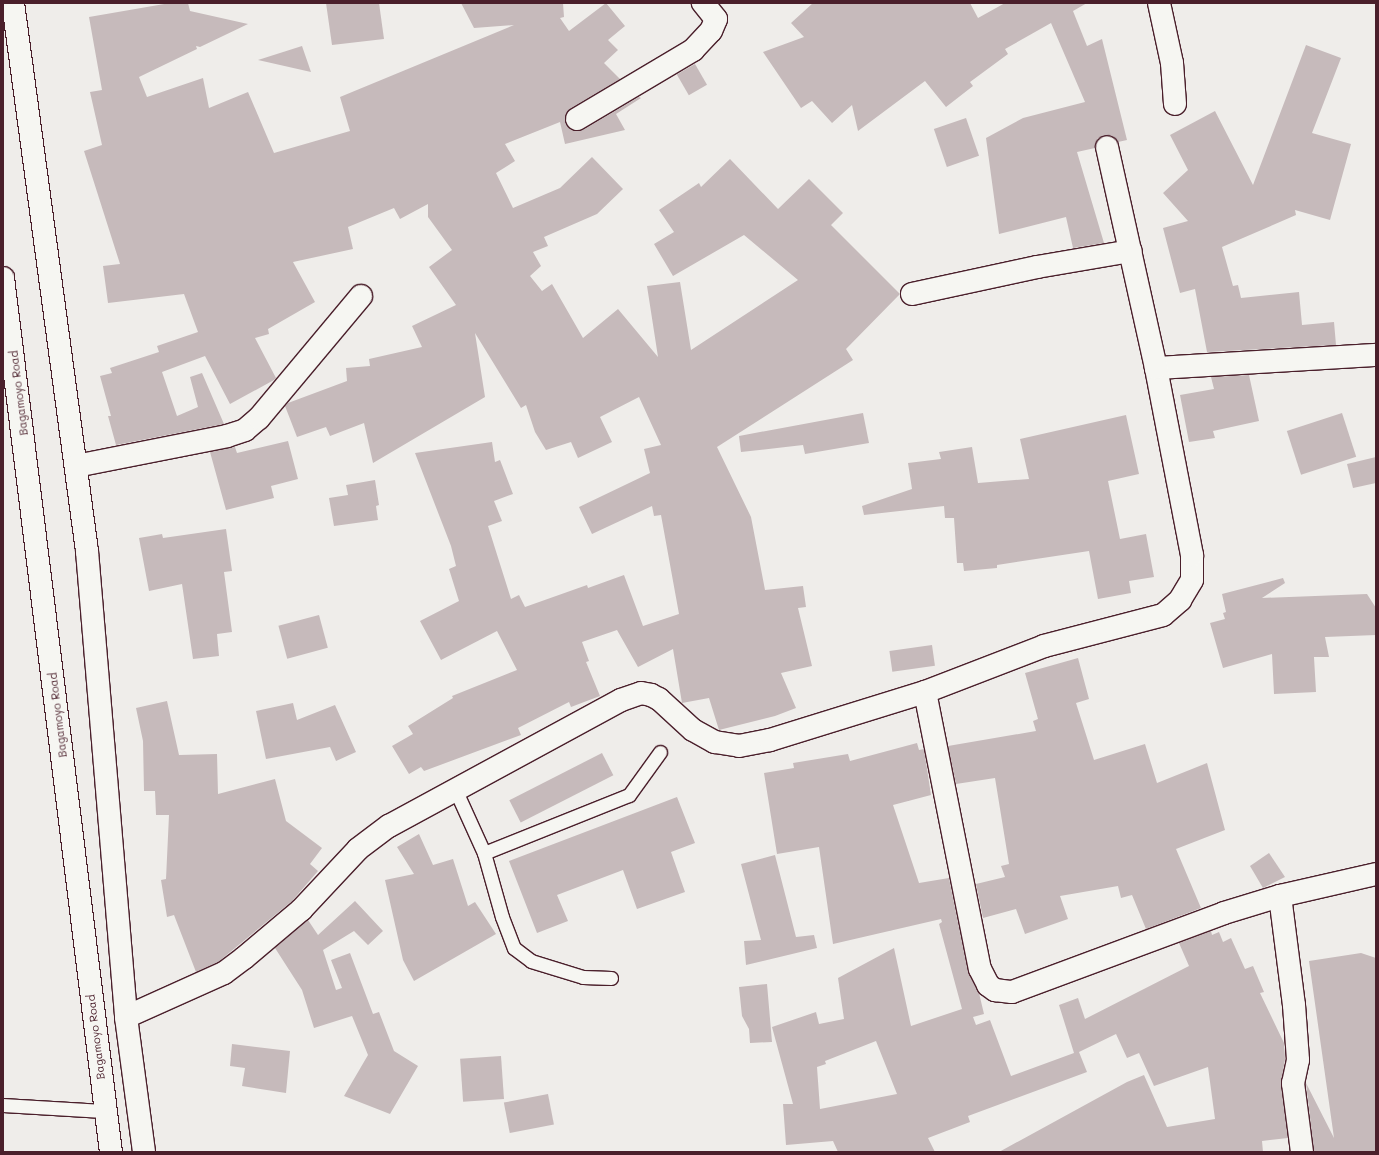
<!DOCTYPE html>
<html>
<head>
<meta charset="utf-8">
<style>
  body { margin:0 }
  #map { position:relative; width:1379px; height:1155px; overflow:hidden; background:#efedea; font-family:Mali,sans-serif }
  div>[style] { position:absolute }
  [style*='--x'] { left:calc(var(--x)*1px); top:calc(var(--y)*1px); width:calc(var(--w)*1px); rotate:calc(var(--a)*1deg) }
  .building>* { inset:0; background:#c6babb; transform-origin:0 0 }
  .roads { filter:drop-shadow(1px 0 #4a1f2b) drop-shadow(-1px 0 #4a1f2b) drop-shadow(0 1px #4a1f2b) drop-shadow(0 -1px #4a1f2b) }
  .lane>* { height:13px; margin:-6.5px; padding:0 6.5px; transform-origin:6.5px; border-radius:6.5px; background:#f6f6f2 }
  .street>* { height:22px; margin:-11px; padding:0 11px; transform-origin:11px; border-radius:11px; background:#f6f6f2 }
  .highway>* { height:22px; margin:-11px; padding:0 11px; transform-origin:11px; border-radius:11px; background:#f6f6f2 }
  span { translate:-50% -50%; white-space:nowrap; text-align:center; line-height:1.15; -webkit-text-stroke:3px #f6f6f2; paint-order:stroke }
  .street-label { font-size:11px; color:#4a1f2b }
  .frame { position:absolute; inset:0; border:4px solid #4a1f2b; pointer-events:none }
</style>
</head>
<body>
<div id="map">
  <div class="building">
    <i style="clip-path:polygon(170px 3px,188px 3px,190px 11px,248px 24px,200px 47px,196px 46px,197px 49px,139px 77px,147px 97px,203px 78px,209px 108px,248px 92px,274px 153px,350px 131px,340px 97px,514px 25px,474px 28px,461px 3px,563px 3px,564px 17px,560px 18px,569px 31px,606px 3px,625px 26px,608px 40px,618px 50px,604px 63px,620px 79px,571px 108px,565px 120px,571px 130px,583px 130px,639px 97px,641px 98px,616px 114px,625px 130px,565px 144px,560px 122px,505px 144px,515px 161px,496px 173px,513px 208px,560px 188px,592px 157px,623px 189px,597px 214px,544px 237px,548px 246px,533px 252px,541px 266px,530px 276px,542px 291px,552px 284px,583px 338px,618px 309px,658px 357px,647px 286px,680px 282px,691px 350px,798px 280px,744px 235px,673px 276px,654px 244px,674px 232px,659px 210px,699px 183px,701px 187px,730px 159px,778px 209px,809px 179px,843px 213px,831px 225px,900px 294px,846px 349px,853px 360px,717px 447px,751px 517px,765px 590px,803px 586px,806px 607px,798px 608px,812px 666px,781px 673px,796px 708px,775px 716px,719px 730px,709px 698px,682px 703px,673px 649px,638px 667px,617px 630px,582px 642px,589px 661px,586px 662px,600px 696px,571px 707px,569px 702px,518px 728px,521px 735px,424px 771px,421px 767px,409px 774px,392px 746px,413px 734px,408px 726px,453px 698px,452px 696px,517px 670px,497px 631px,441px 660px,420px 621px,459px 601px,449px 569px,456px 566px,451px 546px,415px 453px,492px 442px,495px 462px,500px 460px,513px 494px,494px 501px,502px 521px,488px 526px,511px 599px,519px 595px,525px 607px,587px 585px,588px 588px,624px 575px,643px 626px,679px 614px,661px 515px,654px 516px,652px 506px,592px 534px,579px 507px,650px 473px,644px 449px,661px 445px,639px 397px,600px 417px,612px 442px,578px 458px,571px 442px,546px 450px,535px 432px,526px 405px,521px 408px,475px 333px,485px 397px,373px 463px,364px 423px,330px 436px,326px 427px,297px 437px,285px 406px,288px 403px,347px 381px,346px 368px,370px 366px,369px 359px,422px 347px,412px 326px,456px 305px,429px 267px,452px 250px,428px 217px,428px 204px,400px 219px,394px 208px,348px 227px,353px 249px,293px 262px,315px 302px,268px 329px,269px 334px,255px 338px,276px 378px,274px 380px,230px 404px,205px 356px,162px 372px,177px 416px,198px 407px,190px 377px,202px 373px,224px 424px,116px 445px,108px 416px,111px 416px,100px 376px,112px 373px,110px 368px,159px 352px,157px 346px,198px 332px,184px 294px,108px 303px,103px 266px,120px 264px,84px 151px,102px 145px,90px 92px,102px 90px,89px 17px)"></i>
    <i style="clip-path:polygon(326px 3px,379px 3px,384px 39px,332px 45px)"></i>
    <i style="clip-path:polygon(813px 3px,970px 3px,978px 18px,1005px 3px,1087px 3px,1073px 11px,1087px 46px,1102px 39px,1127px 140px,1118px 142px,1111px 135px,1105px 135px,1098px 138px,1095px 148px,1077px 152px,1104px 243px,1073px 248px,1066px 217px,999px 234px,986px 138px,1023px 118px,1085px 102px,1051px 23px,1005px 49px,1008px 54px,970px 82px,973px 86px,946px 107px,925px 81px,858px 131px,852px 105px,832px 123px,812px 101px,801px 108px,763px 52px,804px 37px,791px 23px)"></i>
    <i style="clip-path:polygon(1306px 45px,1341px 58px,1312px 133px,1351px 144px,1330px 220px,1295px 210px,1296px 215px,1222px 247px,1233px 286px,1238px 285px,1241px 298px,1299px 292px,1302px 325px,1334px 322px,1336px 345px,1207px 352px,1195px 289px,1180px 293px,1163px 228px,1188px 221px,1163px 193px,1188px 170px,1170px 135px,1215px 111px,1253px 185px)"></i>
    <i style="clip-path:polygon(302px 46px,311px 72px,258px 60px)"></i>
    <i style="left:695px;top:64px;width:24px;height:21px;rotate:60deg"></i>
    <i style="left:966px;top:118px;width:40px;height:34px;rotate:71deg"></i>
    <i style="clip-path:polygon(1249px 375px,1259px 421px,1213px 431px,1215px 438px,1189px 442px,1180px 395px,1214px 389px,1211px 377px)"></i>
    <i style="clip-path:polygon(863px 413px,869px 443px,805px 454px,803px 445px,741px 452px,739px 436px)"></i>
    <i style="left:1342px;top:413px;width:46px;height:58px;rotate:72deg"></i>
    <i style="clip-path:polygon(1126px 415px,1139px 474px,1108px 481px,1120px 539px,1146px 534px,1154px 577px,1129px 581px,1131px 593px,1098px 599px,1089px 551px,997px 565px,997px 568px,964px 571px,963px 563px,957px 563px,954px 518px,945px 518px,944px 506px,864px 515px,862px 506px,912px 489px,908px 463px,941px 459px,939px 452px,972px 447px,978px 483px,1029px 479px,1020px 439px)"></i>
    <i style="clip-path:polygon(288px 441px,298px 479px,271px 486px,274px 498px,226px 510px,210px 452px,235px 447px,237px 453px)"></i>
    <i style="clip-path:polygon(1376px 457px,1376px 483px,1353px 488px,1347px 464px)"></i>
    <i style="clip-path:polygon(375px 480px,379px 505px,376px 506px,378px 520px,334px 526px,329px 498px,348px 495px,346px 485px)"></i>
    <i style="clip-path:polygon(226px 529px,232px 571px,224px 572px,232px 632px,217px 634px,219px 656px,193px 659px,182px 584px,149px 591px,139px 538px,162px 534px,163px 538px)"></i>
    <i style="clip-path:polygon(1283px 578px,1285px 583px,1262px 598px,1367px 594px,1376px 608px,1376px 635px,1325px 637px,1329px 657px,1314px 657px,1316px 692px,1274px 694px,1272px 654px,1223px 668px,1210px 623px,1225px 619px,1223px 613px,1226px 612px,1222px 594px)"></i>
    <i style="left:319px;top:615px;width:34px;height:42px;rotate:75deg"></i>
    <i style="left:932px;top:645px;width:21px;height:43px;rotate:82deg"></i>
    <i style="clip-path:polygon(1078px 658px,1089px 699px,1076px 703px,1094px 760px,1145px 744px,1157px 783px,1207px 763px,1225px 830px,1176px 849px,1201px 908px,1146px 929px,1132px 895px,1121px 898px,1118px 886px,1060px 896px,1068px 919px,1025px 934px,1016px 909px,983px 918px,976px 884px,1005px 877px,1001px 866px,1009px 864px,995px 778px,956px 784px,948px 746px,1036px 731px,1033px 721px,1038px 719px,1025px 673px)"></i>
    <i style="clip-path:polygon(167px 701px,179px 755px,217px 754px,218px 794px,275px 779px,286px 821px,322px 848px,310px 864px,318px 871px,292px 901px,218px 962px,196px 972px,174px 915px,167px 917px,161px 880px,166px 879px,169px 815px,156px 815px,155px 791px,144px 791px,143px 741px,136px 708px)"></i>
    <i style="clip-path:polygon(293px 703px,297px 720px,335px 705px,356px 752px,336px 761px,330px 747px,266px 759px,256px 711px)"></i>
    <i style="clip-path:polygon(evenodd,917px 743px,919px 750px,924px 749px,931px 795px,893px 805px,919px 883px,949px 878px,968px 972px,979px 993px,984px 1014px,973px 1017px,976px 1025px,990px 1020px,1011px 1076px,1074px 1053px,1059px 1005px,1078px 998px,1085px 1019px,1189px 966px,1179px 943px,1211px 931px,1212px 935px,1219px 932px,1223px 942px,1231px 938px,1245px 969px,1253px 966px,1264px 992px,1260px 993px,1284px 1043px,1285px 1059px,1281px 1084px,1288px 1138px,1262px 1141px,1263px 1152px,999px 1152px,1127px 1082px,1144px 1075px,1167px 1127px,1215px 1119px,1208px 1067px,1154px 1086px,1139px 1053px,1127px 1058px,1116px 1034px,1079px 1052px,1087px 1072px,968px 1116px,970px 1122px,928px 1138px,935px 1152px,838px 1152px,833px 1141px,786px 1145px,783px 1104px,793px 1104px,772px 1027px,816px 1012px,819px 1024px,844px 1019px,838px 978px,894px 948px,911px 1026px,962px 1009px,939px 924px,942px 922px,941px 919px,833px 944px,819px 847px,777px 854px,764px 773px,794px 768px,793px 763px,848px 754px,850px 761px,917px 743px,876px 1041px,897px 1094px,820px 1109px,817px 1067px,826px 1064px,825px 1061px,876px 1041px)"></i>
    <i style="left:602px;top:753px;width:25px;height:104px;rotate:63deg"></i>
    <i style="clip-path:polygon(677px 797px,695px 843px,671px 852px,685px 892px,637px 909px,623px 870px,557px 895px,568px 921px,537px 933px,509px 861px)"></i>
    <i style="clip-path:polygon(419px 834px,433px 865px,453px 859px,468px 906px,475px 902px,496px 934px,414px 981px,403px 960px,385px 880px,414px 874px,397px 847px)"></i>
    <i style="clip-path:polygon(1269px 853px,1285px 877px,1263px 888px,1250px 866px)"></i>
    <i style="clip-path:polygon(775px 855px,796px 937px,814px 935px,817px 948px,746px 965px,744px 941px,761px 940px,741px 864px)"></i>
    <i style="clip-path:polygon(355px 901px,383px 931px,368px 945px,354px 931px,323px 950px,336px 990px,342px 988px,331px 960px,350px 953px,373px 1014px,379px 1012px,394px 1051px,418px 1066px,390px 1114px,344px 1096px,368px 1055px,352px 1016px,314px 1028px,302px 990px,275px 948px,308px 920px,318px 935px)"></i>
    <i style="clip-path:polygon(1361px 953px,1376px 958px,1376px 1152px,1314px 1152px,1306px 1083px,1334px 1138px,1309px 961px)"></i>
    <i style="clip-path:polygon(767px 984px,772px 1042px,750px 1043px,749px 1029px,742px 1016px,739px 987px)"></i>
    <i style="clip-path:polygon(232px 1044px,290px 1051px,286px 1093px,242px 1086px,245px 1068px,230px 1066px)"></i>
    <i style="left:501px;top:1056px;width:43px;height:41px;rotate:86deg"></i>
    <i style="left:548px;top:1094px;width:31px;height:45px;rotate:79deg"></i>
  </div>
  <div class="roads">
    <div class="lane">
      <i style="--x:455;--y:789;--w:70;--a:65.6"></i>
      <i style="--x:484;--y:853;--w:66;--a:74.3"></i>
      <i style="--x:502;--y:917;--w:33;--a:69"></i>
      <i style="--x:514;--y:948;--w:21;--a:37"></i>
      <i style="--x:531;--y:961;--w:54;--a:17.1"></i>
      <i style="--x:583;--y:977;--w:28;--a:2"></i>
      <i style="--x:484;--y:853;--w:156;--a:-21.8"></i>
      <i style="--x:629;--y:795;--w:53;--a:-54.2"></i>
      <i style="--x:3;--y:1105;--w:102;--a:3.4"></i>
    </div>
    <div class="street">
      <i style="--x:13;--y:3;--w:553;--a:82.31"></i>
      <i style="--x:87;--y:551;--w:468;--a:85.2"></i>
      <i style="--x:126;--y:1017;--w:136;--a:82.4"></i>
      <i style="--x:1159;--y:3;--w:61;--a:77.8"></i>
      <i style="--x:1172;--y:63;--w:41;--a:85.8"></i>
      <i style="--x:577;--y:119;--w:135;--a:-30.7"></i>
      <i style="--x:693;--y:50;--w:26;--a:-47"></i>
      <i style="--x:711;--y:31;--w:13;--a:-67"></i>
      <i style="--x:716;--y:19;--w:21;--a:-129"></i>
      <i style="--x:912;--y:294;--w:128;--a:-12.2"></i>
      <i style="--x:1037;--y:267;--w:95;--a:-9.7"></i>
      <i style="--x:1156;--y:368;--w:220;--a:-3.4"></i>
      <i style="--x:76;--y:466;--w:154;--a:-11.2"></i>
      <i style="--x:227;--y:436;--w:19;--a:-18"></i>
      <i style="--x:245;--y:430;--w:18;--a:-41"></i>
      <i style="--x:259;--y:418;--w:159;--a:-50.1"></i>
      <i style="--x:925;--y:692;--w:282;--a:78.8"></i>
      <i style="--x:980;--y:969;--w:18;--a:63"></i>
      <i style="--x:988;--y:985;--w:9;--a:36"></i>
      <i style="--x:995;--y:990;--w:17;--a:7"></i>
      <i style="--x:1012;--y:992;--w:226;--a:-20.4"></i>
      <i style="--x:1224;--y:913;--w:59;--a:-16.9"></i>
      <i style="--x:1280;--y:896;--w:98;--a:-12.9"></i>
      <i style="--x:1280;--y:896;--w:110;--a:82.7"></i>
      <i style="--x:1294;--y:1005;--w:55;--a:85.8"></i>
      <i style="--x:1298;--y:1060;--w:24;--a:102"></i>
      <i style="--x:1293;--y:1083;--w:70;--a:82.6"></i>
      <i style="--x:126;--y:1017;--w:107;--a:-24.2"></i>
      <i style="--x:224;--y:973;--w:25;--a:-37"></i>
      <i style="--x:244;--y:958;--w:75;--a:-40.1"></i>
      <i style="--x:301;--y:910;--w:83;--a:-46.9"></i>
      <i style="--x:358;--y:849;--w:39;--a:-37"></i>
      <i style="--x:389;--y:826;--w:264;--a:-28.5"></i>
      <i style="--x:621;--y:700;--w:21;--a:-19"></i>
      <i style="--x:641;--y:693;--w:10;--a:11"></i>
      <i style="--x:651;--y:695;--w:9;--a:27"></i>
      <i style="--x:659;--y:699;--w:46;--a:42.4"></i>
      <i style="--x:693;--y:730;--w:25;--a:29"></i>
      <i style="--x:715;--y:742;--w:24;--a:9"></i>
      <i style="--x:739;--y:746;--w:32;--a:-11"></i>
      <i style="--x:770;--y:740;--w:162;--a:-17.2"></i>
      <i style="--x:925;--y:692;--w:128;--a:-21.1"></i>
      <i style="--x:1044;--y:646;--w:123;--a:-14.6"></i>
      <i style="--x:1163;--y:615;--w:23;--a:-41"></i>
      <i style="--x:1180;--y:600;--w:23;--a:-59"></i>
      <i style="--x:1192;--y:580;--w:25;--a:-90"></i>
      <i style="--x:1192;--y:555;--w:190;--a:-100.9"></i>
      <i style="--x:1156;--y:368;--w:226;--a:-102.5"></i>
    </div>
    <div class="highway">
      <i style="--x:3;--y:278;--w:881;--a:82.96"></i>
    </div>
  </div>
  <div class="street-label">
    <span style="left:19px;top:393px;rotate:-97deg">Bagamoyo Road</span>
    <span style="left:58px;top:715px;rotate:-97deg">Bagamoyo Road</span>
    <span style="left:96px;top:1037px;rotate:-97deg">Bagamoyo Road</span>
  </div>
  <div class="frame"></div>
</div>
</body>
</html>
